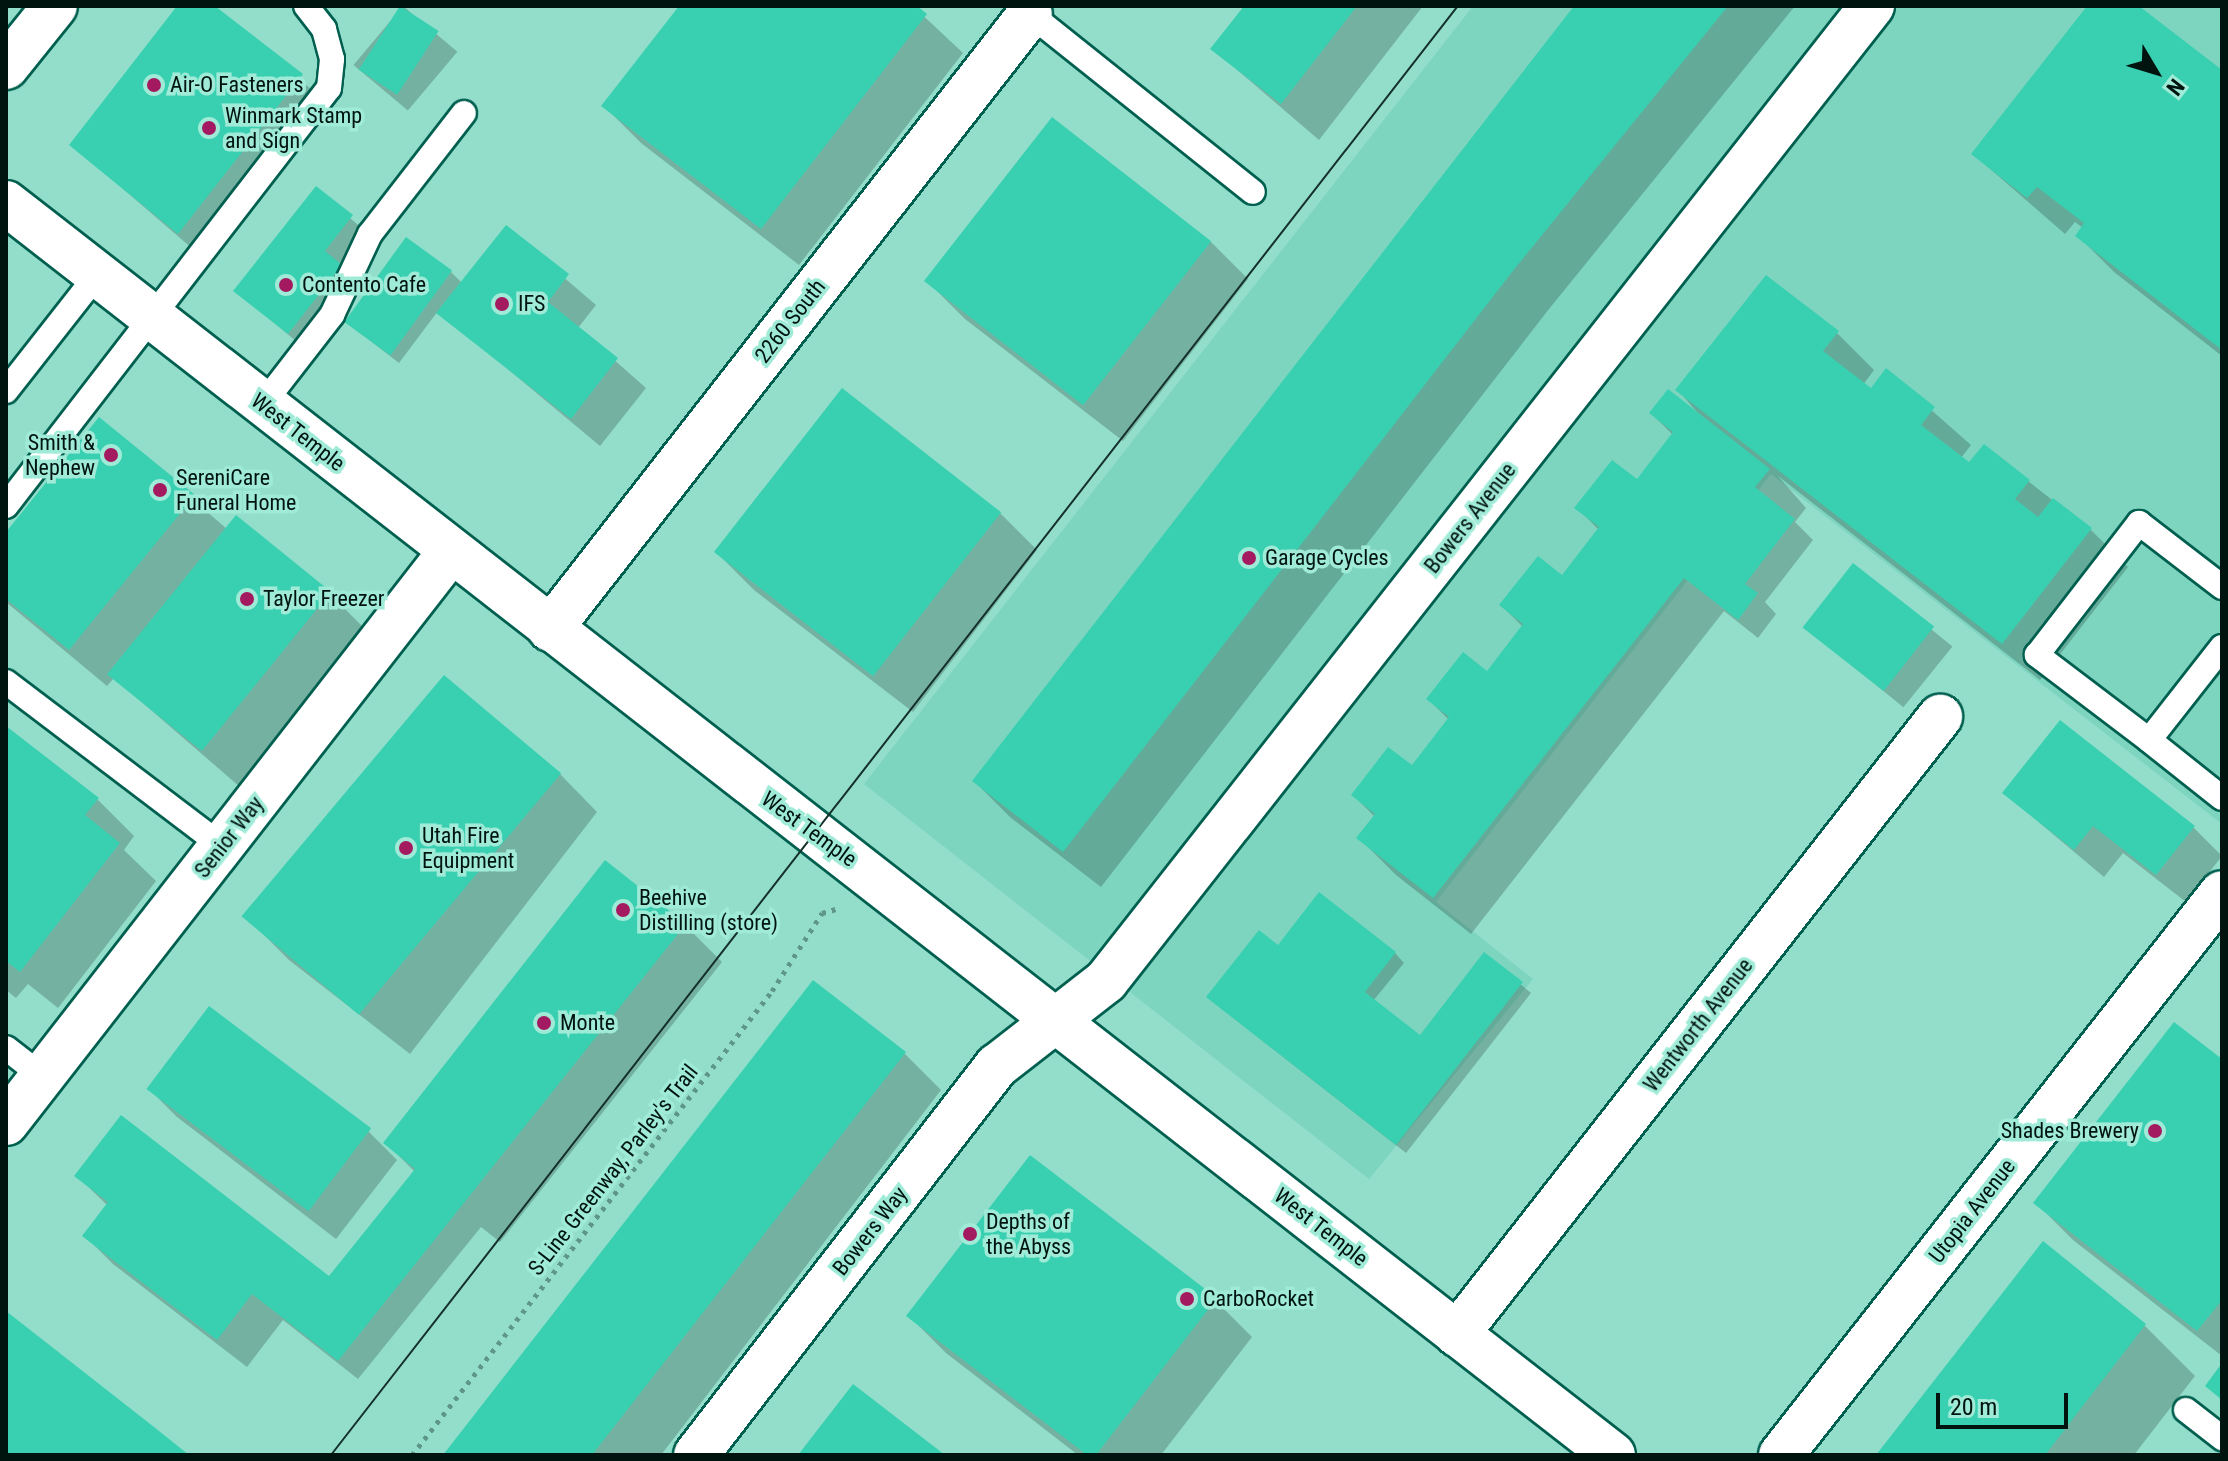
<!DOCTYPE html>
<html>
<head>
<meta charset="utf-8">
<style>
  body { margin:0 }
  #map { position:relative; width:2228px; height:1461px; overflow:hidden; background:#92deca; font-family:"Roboto Condensed",sans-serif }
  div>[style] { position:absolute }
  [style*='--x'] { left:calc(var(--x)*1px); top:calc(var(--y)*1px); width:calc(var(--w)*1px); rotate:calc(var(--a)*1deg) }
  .built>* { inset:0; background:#7dd5bf }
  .shadow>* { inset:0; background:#0003; transform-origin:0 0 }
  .building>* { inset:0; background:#39d0b2; transform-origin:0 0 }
  .path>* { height:5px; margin-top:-2.5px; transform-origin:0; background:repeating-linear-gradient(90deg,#5e9688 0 4px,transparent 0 10px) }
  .roads { filter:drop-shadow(2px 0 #005f4f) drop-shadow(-2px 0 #005f4f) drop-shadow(0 2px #005f4f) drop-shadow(0 -2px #005f4f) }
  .lane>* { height:24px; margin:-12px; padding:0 12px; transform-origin:12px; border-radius:12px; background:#fff }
  .street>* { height:44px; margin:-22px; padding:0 22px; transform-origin:22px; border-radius:22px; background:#fff }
  .secondary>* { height:44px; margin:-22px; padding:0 22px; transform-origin:22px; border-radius:22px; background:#fff }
  .tram>* { height:2px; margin:-1px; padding:0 1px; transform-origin:1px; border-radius:1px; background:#143029 }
  .dots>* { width:22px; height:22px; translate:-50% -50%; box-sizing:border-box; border:4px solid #9febd7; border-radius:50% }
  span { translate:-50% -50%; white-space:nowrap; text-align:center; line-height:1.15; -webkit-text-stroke:7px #9febd7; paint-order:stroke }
  .poi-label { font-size:22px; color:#00140f }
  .left { translate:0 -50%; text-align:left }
  .right { translate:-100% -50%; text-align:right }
  .street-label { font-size:22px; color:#00140f }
  .frame { position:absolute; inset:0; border:8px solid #00140f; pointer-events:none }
  .north { position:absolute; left:2116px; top:32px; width:80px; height:80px; -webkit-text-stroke:6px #9febd7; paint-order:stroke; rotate:128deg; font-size:22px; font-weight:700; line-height:32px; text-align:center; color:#00140f }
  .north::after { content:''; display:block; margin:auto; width:28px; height:36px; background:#00140f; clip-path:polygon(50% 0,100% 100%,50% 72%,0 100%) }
  .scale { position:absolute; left:1936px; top:1393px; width:132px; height:36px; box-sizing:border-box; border:4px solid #00140f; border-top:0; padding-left:10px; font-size:24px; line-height:28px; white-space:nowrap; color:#00140f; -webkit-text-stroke:6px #9febd7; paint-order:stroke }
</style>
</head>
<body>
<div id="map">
  <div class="built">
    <i style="clip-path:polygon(1473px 6px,2222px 6px,2222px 824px,1771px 474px,1436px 902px,1533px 979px,1369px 1179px,864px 784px)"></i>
  </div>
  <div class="shadow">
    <i style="clip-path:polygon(180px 6px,212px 6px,330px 105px,208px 262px,72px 145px)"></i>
    <i style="left:403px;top:6px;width:71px;height:77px;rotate:40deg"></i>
    <i style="clip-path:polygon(682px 6px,913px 6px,963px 53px,799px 265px,641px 143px,604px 106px)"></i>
    <i style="clip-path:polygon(1246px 6px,1423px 6px,1319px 140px,1213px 49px)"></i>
    <i style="clip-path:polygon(1578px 6px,1795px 6px,1549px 309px,1101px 887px,1011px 818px,974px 781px)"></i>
    <i style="clip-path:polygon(2090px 6px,2136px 6px,2222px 73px,2222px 356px,2114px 272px,2077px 235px,2083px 228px,2075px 222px,2065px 234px,1973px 154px)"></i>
    <i style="clip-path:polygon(316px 189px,371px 236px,345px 270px,360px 286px,309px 352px,236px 291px)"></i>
    <i style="clip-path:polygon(506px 228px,596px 305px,578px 328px,646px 388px,600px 446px,438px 311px,399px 363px,346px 322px,451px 272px,462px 283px)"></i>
    <i style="clip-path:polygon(1211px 242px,1248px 279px,1123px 441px,965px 319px,928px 282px)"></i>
    <i style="clip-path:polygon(1837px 333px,1874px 370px,1863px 385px,1871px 391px,1887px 371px,1971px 445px,1961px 458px,1970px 465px,1984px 447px,2091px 530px,2128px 567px,2040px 680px,1778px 476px,1806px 508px,1795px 522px,1813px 540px,1765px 602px,1776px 614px,1758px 638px,1724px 611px,1471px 934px,1396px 875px,1359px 838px,1375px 817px,1353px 795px,1412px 768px,1449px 720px,1428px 699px,1487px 673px,1523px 627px,1501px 605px,1562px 577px,1599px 530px,1577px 508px,1637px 482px,1673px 435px,1651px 413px,1702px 418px,1678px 390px)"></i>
    <i style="clip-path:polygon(99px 419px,227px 529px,330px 594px,367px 631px,240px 787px,114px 678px,107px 686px,6px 602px,6px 535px)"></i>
    <i style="clip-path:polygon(1000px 513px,1037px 550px,913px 712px,754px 590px,717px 553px)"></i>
    <i style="left:1853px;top:566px;width:128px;height:78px;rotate:39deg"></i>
    <i style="clip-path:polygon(6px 729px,97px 799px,134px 836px,124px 850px,156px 881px,58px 1008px,28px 984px,16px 998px,6px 990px)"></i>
    <i style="clip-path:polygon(560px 774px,597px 812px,410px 1054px,289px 960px,252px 923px)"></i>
    <i style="clip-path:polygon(2004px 793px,2193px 827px,2222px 856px,2186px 902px,2123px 853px,2104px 877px)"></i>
    <i style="clip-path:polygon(685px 925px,722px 962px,500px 1242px,481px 1227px,358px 1379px,283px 1320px,247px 1367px,113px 1264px,84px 1235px,108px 1206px,77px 1176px,329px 1279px,415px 1172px,386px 1143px)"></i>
    <i style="clip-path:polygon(1279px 948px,1395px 953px,1404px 963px,1373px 1001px,1420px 1038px,1485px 955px,1531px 993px,1406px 1153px,1218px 1006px)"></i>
    <i style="clip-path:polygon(904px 1053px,941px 1090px,661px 1455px,446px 1455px)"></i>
    <i style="clip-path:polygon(2222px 1062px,2222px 1356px,2073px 1240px,2036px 1203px)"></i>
    <i style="clip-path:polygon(149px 1089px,368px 1131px,397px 1160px,336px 1239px,177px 1117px)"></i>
    <i style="clip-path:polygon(2044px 1244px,2145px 1326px,2195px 1376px,2134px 1455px,1879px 1455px)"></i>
    <i style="clip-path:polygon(1215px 1300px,1252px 1337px,1161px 1455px,1078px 1455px,946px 1353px,909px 1316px)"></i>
  </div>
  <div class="building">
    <i style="clip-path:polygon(177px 6px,215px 6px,303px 74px,178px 234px,69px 145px)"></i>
    <i style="left:400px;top:6px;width:46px;height:76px;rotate:33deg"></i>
    <i style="clip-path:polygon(679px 6px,917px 6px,927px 14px,761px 229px,601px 106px)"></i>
    <i style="clip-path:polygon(1244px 6px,1357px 6px,1281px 104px,1210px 49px)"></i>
    <i style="clip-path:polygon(1574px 6px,1728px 6px,1512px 272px,1063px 852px,972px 781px)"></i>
    <i style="clip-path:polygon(2087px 6px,2139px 6px,2222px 70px,2222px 350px,2075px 236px,2084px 223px,2037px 187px,2027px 198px,1971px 154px)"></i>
    <i style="left:1052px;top:117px;width:202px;height:208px;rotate:38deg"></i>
    <i style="clip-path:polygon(316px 186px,353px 215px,325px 251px,342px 265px,288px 334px,233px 291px)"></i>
    <i style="clip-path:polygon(506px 225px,569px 274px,548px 302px,618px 358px,571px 419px,436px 313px)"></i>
    <i style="left:406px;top:237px;width:57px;height:105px;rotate:36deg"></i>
    <i style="clip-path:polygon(1766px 275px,1839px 331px,1823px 351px,1871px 388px,1886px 368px,1935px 407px,1921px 425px,1969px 462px,1984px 444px,2030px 480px,2015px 499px,2038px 517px,2053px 498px,2092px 528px,2002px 644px,1675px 390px)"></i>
    <i style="left:842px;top:388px;width:202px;height:208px;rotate:38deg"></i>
    <i style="clip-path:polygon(1668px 389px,1770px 469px,1755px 487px,1795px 519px,1745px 584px,1758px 593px,1738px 620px,1684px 578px,1433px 898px,1356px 838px,1375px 814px,1351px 795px,1388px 747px,1412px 765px,1449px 717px,1426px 699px,1463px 652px,1487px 671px,1523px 624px,1499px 605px,1538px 556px,1562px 575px,1599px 527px,1574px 508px,1612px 460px,1637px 479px,1673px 432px,1649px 413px)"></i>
    <i style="clip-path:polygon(99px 417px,195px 495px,69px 650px,6px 599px,6px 532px)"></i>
    <i style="left:236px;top:515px;width:122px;height:205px;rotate:39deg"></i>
    <i style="left:1853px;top:563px;width:103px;height:82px;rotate:38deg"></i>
    <i style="left:444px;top:675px;width:153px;height:315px;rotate:40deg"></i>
    <i style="clip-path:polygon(2060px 720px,2195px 826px,2156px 875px,2093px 826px,2074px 850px,2002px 793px)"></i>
    <i style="clip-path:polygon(6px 726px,99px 798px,85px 815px,120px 843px,20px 972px,6px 961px)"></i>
    <i style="clip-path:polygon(605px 860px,686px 924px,338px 1361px,252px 1294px,217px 1340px,82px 1236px,108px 1202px,74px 1176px,121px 1115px,329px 1276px,415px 1169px,383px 1143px)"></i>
    <i style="clip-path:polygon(1319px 892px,1396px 952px,1365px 992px,1420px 1035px,1484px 952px,1523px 982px,1396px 1145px,1206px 997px,1259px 930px,1278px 945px)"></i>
    <i style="clip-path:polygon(813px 980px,906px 1052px,592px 1455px,443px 1455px)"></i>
    <i style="left:209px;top:1006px;width:203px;height:104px;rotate:37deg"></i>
    <i style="clip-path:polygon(2174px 1022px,2222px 1059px,2222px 1300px,2197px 1331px,2033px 1203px)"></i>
    <i style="clip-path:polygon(1030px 1155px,1217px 1298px,1096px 1455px,1087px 1455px,906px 1316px)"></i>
    <i style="clip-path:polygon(2043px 1241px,2146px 1324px,2045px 1455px,1876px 1455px)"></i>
    <i style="clip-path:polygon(6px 1311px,154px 1427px,189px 1455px,6px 1455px)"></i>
    <i style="clip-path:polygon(2222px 1363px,2222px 1400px,2205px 1386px)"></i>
    <i style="clip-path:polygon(853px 1384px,945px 1455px,798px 1455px)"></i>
  </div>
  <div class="path">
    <i style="--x:412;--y:1455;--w:587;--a:-52.19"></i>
    <i style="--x:772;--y:991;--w:93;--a:-57.3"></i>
    <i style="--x:822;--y:913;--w:19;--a:-16"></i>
  </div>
  <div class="roads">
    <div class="lane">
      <i style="--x:1034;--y:8;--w:7;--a:124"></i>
      <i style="--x:1030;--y:14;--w:285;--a:38.6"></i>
      <i style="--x:6;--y:391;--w:147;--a:-51.9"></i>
      <i style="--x:263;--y:404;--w:113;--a:-52.2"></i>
      <i style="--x:332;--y:315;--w:89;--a:-64.9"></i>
      <i style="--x:370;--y:234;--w:153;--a:-52.2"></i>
      <i style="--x:6;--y:506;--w:528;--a:-52.31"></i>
      <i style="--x:329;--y:88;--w:29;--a:-84"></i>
      <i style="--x:332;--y:59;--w:31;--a:-105"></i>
      <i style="--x:324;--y:29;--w:29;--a:-128"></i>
      <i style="--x:2222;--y:647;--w:118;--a:128.1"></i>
      <i style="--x:2149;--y:740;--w:93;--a:38.5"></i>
      <i style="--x:6;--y:682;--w:271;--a:37.2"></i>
      <i style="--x:2149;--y:740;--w:141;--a:-142.8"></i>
      <i style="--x:2037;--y:655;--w:167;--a:-52.3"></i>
      <i style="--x:2139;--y:523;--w:105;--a:37.6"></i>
      <i style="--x:6;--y:1048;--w:46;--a:37.9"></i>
      <i style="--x:2186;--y:1410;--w:46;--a:37.9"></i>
    </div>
    <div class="street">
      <i style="--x:550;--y:629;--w:780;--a:-52.03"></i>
      <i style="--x:6;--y:1123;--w:725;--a:-52.12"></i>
      <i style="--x:1457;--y:1334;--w:784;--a:-51.95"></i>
      <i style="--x:696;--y:1455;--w:492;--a:-52.3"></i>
      <i style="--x:997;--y:1066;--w:138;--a:-37.9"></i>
      <i style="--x:1106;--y:981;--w:1240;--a:-51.85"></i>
      <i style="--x:1781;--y:1455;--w:714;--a:-51.88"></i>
    </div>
    <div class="secondary">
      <i style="--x:6;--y:67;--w:78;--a:-51.2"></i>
      <i style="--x:6;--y:203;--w:2037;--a:37.92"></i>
    </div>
  </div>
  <div class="tram">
    <i style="--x:331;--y:1455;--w:1836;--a:-52.13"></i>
  </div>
  <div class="dots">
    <i style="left:154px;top:85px;background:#a41a61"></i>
    <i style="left:209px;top:128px;background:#a41a61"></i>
    <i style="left:286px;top:285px;background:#a41a61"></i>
    <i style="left:502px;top:304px;background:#a41a61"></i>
    <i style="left:111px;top:455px;background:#a41a61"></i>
    <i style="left:160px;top:490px;background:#a41a61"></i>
    <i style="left:1249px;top:558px;background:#a41a61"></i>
    <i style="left:247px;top:599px;background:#a41a61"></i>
    <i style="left:406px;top:848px;background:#a41a61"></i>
    <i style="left:623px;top:910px;background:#a41a61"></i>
    <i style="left:544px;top:1023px;background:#a41a61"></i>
    <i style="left:2155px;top:1131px;background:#a41a61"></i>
    <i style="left:970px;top:1234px;background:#a41a61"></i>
    <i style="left:1187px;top:1299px;background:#a41a61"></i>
  </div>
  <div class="poi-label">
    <span class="left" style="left:170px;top:85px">Air-O Fasteners</span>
    <span class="left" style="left:225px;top:128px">Winmark Stamp<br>and Sign</span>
    <span class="left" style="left:302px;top:285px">Contento Cafe</span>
    <span class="left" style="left:518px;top:304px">IFS</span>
    <span class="right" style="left:95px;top:455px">Smith &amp;<br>Nephew</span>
    <span class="left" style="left:176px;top:490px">SereniCare<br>Funeral Home</span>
    <span class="left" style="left:1265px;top:558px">Garage Cycles</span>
    <span class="left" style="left:263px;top:599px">Taylor Freezer</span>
    <span class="left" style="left:422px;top:848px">Utah Fire<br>Equipment</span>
    <span class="left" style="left:639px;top:910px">Beehive<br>Distilling (store)</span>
    <span class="left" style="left:560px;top:1023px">Monte</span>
    <span class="right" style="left:2139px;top:1131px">Shades Brewery</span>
    <span class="left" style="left:986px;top:1234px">Depths of<br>the Abyss</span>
    <span class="left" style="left:1203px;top:1299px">CarboRocket</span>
  </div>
  <div class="street-label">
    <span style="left:790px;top:321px;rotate:-52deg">2260 South</span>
    <span style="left:298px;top:432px;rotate:38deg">West Temple</span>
    <span style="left:1470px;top:518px;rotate:-52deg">Bowers Avenue</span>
    <span style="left:809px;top:829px;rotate:36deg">West Temple</span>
    <span style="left:229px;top:837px;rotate:-52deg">Senior Way</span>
    <span style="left:1698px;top:1025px;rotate:-52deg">Wentworth Avenue</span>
    <span style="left:613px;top:1170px;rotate:-52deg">S-Line Greenway, Parley's Trail</span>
    <span style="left:1972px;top:1211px;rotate:-52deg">Utopia Avenue</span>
    <span style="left:1321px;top:1227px;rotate:38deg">West Temple</span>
    <span style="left:870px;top:1231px;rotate:-52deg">Bowers Way</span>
  </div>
  <div class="frame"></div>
  <div class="north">N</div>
  <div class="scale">20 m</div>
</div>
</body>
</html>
